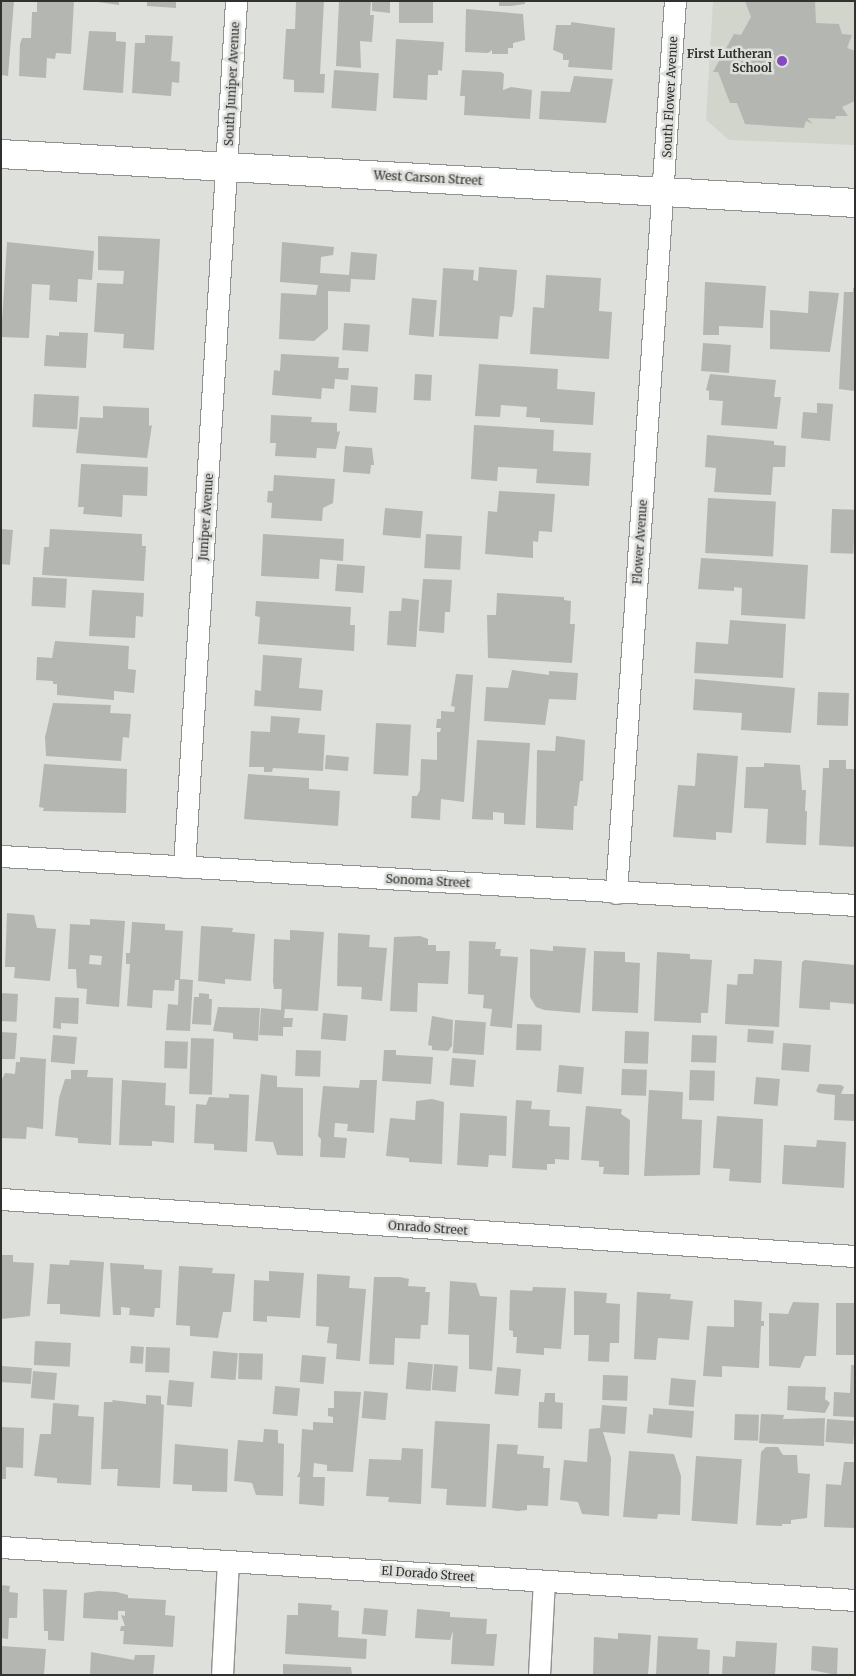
<!DOCTYPE html>
<html>
<head>
<meta charset="utf-8">
<style>
  body { margin:0 }
  #map { position:relative; width:856px; height:1676px; overflow:hidden; background:#dee0dc; font-family:Merriweather,serif }
  div>[style] { position:absolute }
  [style*='--x'] { left:calc(var(--x)*1px); top:calc(var(--y)*1px); width:calc(var(--w)*1px); rotate:calc(var(--a)*1deg) }
  .built>* { inset:0; background:#d1d5cb }
  .building>* { inset:0; background:#b4b6b2; transform-origin:0 0 }
  .roads { filter:drop-shadow(1px 0 #91928f) drop-shadow(-1px 0 #91928f) drop-shadow(0 1px #91928f) drop-shadow(0 -1px #91928f) }
  .street>* { height:21px; margin:-10.5px; padding:0 10.5px; transform-origin:10.5px; border-radius:10.5px; background:#fff }
  .secondary>* { height:28px; margin:-14px; padding:0 14px; transform-origin:14px; border-radius:14px; background:#fff }
  .dots>* { width:14px; height:14px; translate:-50% -50%; box-sizing:border-box; border:2px solid #dee0dc; border-radius:50% }
  span { translate:-50% -50%; white-space:nowrap; text-align:center; line-height:1.15; -webkit-text-stroke:5px #dee0dc; paint-order:stroke }
  .poi-label { font-size:12px; color:#313130; font-weight:700 }
  .right { translate:-100% -50%; text-align:right }
  .street-label { font-size:12px; color:#313130 }
  .frame { position:absolute; inset:0; border:2px solid #313130; pointer-events:none }
</style>
</head>
<body>
<div id="map">
  <div class="built">
    <i style="clip-path:polygon(713px 1px,855px 1px,855px 145px,729px 140px,706px 120px)"></i>
  </div>
  <div class="building">
    <i style="clip-path:polygon(1px 1px,14px 1px,8px 76px,1px 75px)"></i>
    <i style="clip-path:polygon(37px 1px,74px 1px,71px 54px,56px 53px,55px 59px,47px 58px,46px 78px,19px 76px,20px 44px,22px 38px,31px 38px,32px 12px,37px 12px)"></i>
    <i style="clip-path:polygon(91px 1px,119px 1px,119px 5px)"></i>
    <i style="clip-path:polygon(147px 1px,176px 1px,176px 8px,147px 6px)"></i>
    <i style="clip-path:polygon(296px 1px,324px 1px,320px 74px,325px 74px,324px 93px,294px 92px,294px 80px,283px 79px,286px 29px,295px 29px)"></i>
    <i style="clip-path:polygon(339px 1px,371px 1px,370px 15px,374px 15px,372px 42px,360px 41px,361px 68px,336px 66px)"></i>
    <i style="clip-path:polygon(372px 1px,390px 1px,390px 13px,372px 11px)"></i>
    <i style="left:399px;top:1px;width:34px;height:22px"></i>
    <i style="clip-path:polygon(499px 1px,525px 1px,525px 4px,511px 6px,499px 6px)"></i>
    <i style="clip-path:polygon(745px 1px,815px 1px,816px 23px,839px 24px,842px 34px,852px 35px,847px 48px,855px 51px,855px 101px,842px 107px,848px 116px,836px 116px,835px 119px,807px 118px,813px 124px,806px 121px,804px 128px,745px 124px,737px 103px,730px 103px,718px 72px,713px 72px,734px 34px,741px 35px,751px 17px)"></i>
    <i style="clip-path:polygon(466px 9px,523px 14px,525px 40px,513px 43px,513px 48px,508px 48px,508px 54px,492px 54px,492px 50px,488px 53px,465px 52px)"></i>
    <i style="clip-path:polygon(571px 22px,615px 28px,612px 70px,568px 67px,569px 60px,563px 60px,563px 54px,553px 50px,556px 25px,571px 25px)"></i>
    <i style="clip-path:polygon(89px 31px,116px 32px,116px 41px,126px 42px,123px 93px,83px 90px)"></i>
    <i style="clip-path:polygon(145px 35px,173px 36px,171px 61px,180px 62px,179px 83px,172px 82px,171px 96px,132px 93px,135px 43px,145px 43px)"></i>
    <i style="clip-path:polygon(396px 39px,444px 42px,442px 71px,438px 70px,438px 75px,428px 75px,427px 100px,393px 98px)"></i>
    <i style="left:334px;top:70px;width:45px;height:38px;rotate:4deg"></i>
    <i style="clip-path:polygon(462px 70px,501px 72px,504px 74px,503px 90px,511px 87px,532px 90px,530px 119px,464px 115px,465px 96px,460px 96px)"></i>
    <i style="clip-path:polygon(574px 76px,613px 79px,606px 123px,539px 119px,541px 91px,570px 92px)"></i>
    <i style="clip-path:polygon(98px 236px,160px 239px,154px 350px,123px 348px,124px 334px,94px 332px,97px 283px,123px 284px,124px 271px,98px 270px)"></i>
    <i style="clip-path:polygon(7px 242px,94px 251px,92px 280px,78px 279px,77px 302px,49px 300px,50px 285px,32px 284px,29px 338px,1px 337px)"></i>
    <i style="clip-path:polygon(282px 242px,334px 247px,333px 255px,321px 257px,320px 273px,349px 275px,351px 252px,377px 254px,375px 280px,351px 279px,350px 292px,328px 291px,328px 329px,314px 341px,279px 339px,281px 293px,316px 295px,318px 285px,280px 282px)"></i>
    <i style="clip-path:polygon(479px 267px,517px 270px,514px 309px,512px 317px,500px 316px,498px 339px,439px 336px,443px 268px,474px 270px,473px 280px,478px 281px)"></i>
    <i style="clip-path:polygon(546px 275px,601px 278px,599px 311px,612px 312px,609px 359px,530px 354px,533px 307px,544px 308px)"></i>
    <i style="clip-path:polygon(705px 282px,766px 286px,763px 328px,719px 326px,719px 335px,703px 335px)"></i>
    <i style="clip-path:polygon(853px 288px,855px 288px,854px 391px,839px 389px,844px 292px,853px 292px)"></i>
    <i style="clip-path:polygon(809px 291px,839px 293px,830px 352px,770px 349px,770px 310px,808px 313px)"></i>
    <i style="left:412px;top:298px;width:25px;height:37px;rotate:5deg"></i>
    <i style="left:344px;top:323px;width:26px;height:27px;rotate:4deg"></i>
    <i style="clip-path:polygon(59px 332px,88px 333px,86px 368px,44px 366px,46px 335px,59px 336px)"></i>
    <i style="left:703px;top:343px;width:28px;height:28px;rotate:4deg"></i>
    <i style="clip-path:polygon(281px 354px,339px 357px,338px 368px,349px 368px,348px 380px,335px 379px,334px 389px,322px 388px,321px 399px,272px 395px,274px 370px,280px 371px)"></i>
    <i style="clip-path:polygon(479px 364px,558px 369px,557px 389px,595px 392px,593px 425px,540px 422px,540px 418px,526px 417px,527px 407px,501px 405px,500px 417px,475px 416px)"></i>
    <i style="left:415px;top:374px;width:17px;height:26px;rotate:3deg"></i>
    <i style="clip-path:polygon(710px 374px,776px 380px,774px 397px,781px 397px,777px 429px,721px 425px,723px 401px,709px 400px,709px 391px,706px 390px)"></i>
    <i style="left:351px;top:385px;width:27px;height:26px;rotate:4deg"></i>
    <i style="left:34px;top:394px;width:45px;height:33px;rotate:3deg"></i>
    <i style="clip-path:polygon(817px 403px,833px 404px,830px 441px,801px 438px,803px 412px,817px 413px)"></i>
    <i style="clip-path:polygon(103px 406px,149px 408px,149px 426px,152px 425px,147px 458px,76px 453px,80px 417px,103px 418px)"></i>
    <i style="clip-path:polygon(271px 415px,312px 417px,311px 422px,337px 423px,337px 432px,340px 431px,336px 449px,317px 448px,316px 458px,275px 456px,276px 443px,270px 443px)"></i>
    <i style="clip-path:polygon(474px 425px,554px 430px,553px 451px,591px 453px,589px 486px,536px 483px,537px 469px,498px 467px,497px 481px,471px 479px)"></i>
    <i style="clip-path:polygon(707px 435px,774px 441px,774px 445px,786px 446px,785px 467px,773px 467px,771px 495px,714px 492px,716px 468px,705px 467px)"></i>
    <i style="clip-path:polygon(345px 446px,372px 448px,374px 465px,371px 465px,370px 474px,343px 472px)"></i>
    <i style="clip-path:polygon(81px 464px,148px 467px,147px 496px,123px 495px,122px 517px,83px 514px,84px 507px,78px 507px)"></i>
    <i style="clip-path:polygon(274px 475px,335px 479px,333px 503px,323px 508px,322px 521px,271px 518px,272px 503px,267px 502px,268px 491px,273px 491px)"></i>
    <i style="clip-path:polygon(499px 491px,555px 494px,552px 532px,539px 531px,538px 542px,533px 541px,533px 558px,485px 554px,488px 511px,497px 512px)"></i>
    <i style="left:708px;top:498px;width:68px;height:55px;rotate:3deg"></i>
    <i style="left:385px;top:508px;width:38px;height:27px;rotate:5deg"></i>
    <i style="left:832px;top:509px;width:23px;height:44px;rotate:2deg"></i>
    <i style="left:1px;top:529px;width:12px;height:35px;rotate:5deg"></i>
    <i style="clip-path:polygon(50px 529px,142px 534px,142px 546px,146px 546px,144px 581px,42px 575px,44px 547px,49px 547px)"></i>
    <i style="clip-path:polygon(263px 534px,344px 539px,343px 561px,320px 559px,319px 579px,261px 576px)"></i>
    <i style="left:426px;top:534px;width:36px;height:34px;rotate:3deg"></i>
    <i style="clip-path:polygon(701px 558px,808px 565px,805px 619px,741px 615px,742px 588px,734px 587px,734px 591px,698px 589px)"></i>
    <i style="left:337px;top:564px;width:28px;height:27px;rotate:4deg"></i>
    <i style="left:33px;top:577px;width:34px;height:29px;rotate:3deg"></i>
    <i style="clip-path:polygon(423px 579px,452px 580px,450px 612px,445px 612px,444px 633px,419px 631px)"></i>
    <i style="clip-path:polygon(92px 590px,144px 593px,143px 617px,136px 616px,135px 638px,89px 636px)"></i>
    <i style="clip-path:polygon(497px 593px,564px 597px,564px 600px,571px 601px,570px 624px,575px 624px,572px 663px,488px 658px,487px 615px,496px 615px)"></i>
    <i style="clip-path:polygon(402px 598px,419px 600px,416px 647px,387px 645px,389px 611px,401px 611px)"></i>
    <i style="clip-path:polygon(256px 601px,351px 607px,350px 625px,355px 625px,354px 651px,258px 644px,260px 617px,255px 616px)"></i>
    <i style="clip-path:polygon(730px 620px,786px 624px,783px 678px,694px 673px,696px 642px,728px 644px)"></i>
    <i style="clip-path:polygon(55px 641px,129px 646px,128px 669px,136px 670px,134px 693px,114px 691px,114px 700px,57px 695px,57px 684px,53px 684px,53px 681px,36px 680px,37px 657px,52px 658px)"></i>
    <i style="clip-path:polygon(263px 655px,302px 658px,299px 688px,323px 690px,321px 711px,254px 706px,255px 690px,261px 691px)"></i>
    <i style="clip-path:polygon(512px 670px,549px 675px,549px 671px,578px 673px,576px 700px,549px 699px,545px 725px,484px 721px,486px 687px,508px 688px)"></i>
    <i style="clip-path:polygon(456px 674px,473px 675px,464px 802px,441px 799px,440px 820px,411px 818px,412px 796px,417px 796px,420px 790px,421px 759px,437px 760px,437px 732px,440px 732px,441px 728px,436px 728px,437px 719px,441px 719px,441px 711px,454px 712px,455px 707px,451px 706px)"></i>
    <i style="clip-path:polygon(695px 679px,795px 688px,791px 733px,741px 730px,742px 713px,693px 710px)"></i>
    <i style="left:818px;top:692px;width:31px;height:33px;rotate:2deg"></i>
    <i style="clip-path:polygon(53px 703px,111px 705px,110px 713px,131px 714px,129px 738px,123px 737px,121px 761px,46px 756px,45px 737px)"></i>
    <i style="clip-path:polygon(271px 716px,300px 718px,298px 733px,325px 735px,323px 771px,273px 768px,272px 772px,264px 772px,264px 767px,249px 767px,251px 731px,270px 732px)"></i>
    <i style="left:376px;top:723px;width:35px;height:51px;rotate:3deg"></i>
    <i style="clip-path:polygon(556px 736px,585px 740px,583px 781px,580px 781px,577px 806px,574px 806px,573px 830px,536px 828px,537px 750px,555px 751px)"></i>
    <i style="clip-path:polygon(477px 740px,530px 743px,525px 825px,504px 824px,504px 813px,493px 812px,493px 820px,472px 819px)"></i>
    <i style="clip-path:polygon(697px 753px,738px 756px,732px 833px,716px 832px,716px 840px,673px 837px,678px 785px,695px 786px)"></i>
    <i style="left:326px;top:755px;width:23px;height:14px;rotate:5deg"></i>
    <i style="clip-path:polygon(829px 760px,846px 760px,846px 769px,855px 769px,855px 847px,819px 845px,823px 768px,829px 768px)"></i>
    <i style="clip-path:polygon(764px 763px,800px 765px,802px 790px,806px 790px,805px 811px,807px 811px,806px 845px,766px 843px,768px 809px,744px 808px,746px 767px,764px 767px)"></i>
    <i style="clip-path:polygon(44px 764px,127px 769px,126px 813px,43px 811px,44px 808px,39px 807px)"></i>
    <i style="clip-path:polygon(248px 774px,309px 778px,309px 789px,340px 791px,338px 826px,244px 819px)"></i>
    <i style="clip-path:polygon(7px 913px,34px 915px,37px 928px,56px 929px,50px 981px,14px 978px,15px 967px,5px 967px)"></i>
    <i style="clip-path:polygon(evenodd,90px 919px,125px 921px,119px 1007px,86px 1004px,87px 989px,77px 988px,76px 969px,68px 969px,70px 924px,90px 925px,90px 919px,90px 955px,102px 956px,101px 965px,89px 964px,90px 955px)"></i>
    <i style="clip-path:polygon(132px 922px,165px 924px,165px 930px,183px 931px,180px 979px,193px 980px,190px 1031px,166px 1030px,168px 1004px,178px 1005px,179px 980px,175px 980px,174px 991px,153px 990px,152px 1008px,127px 1006px,130px 964px,126px 964px,126px 953px,130px 953px)"></i>
    <i style="clip-path:polygon(201px 926px,233px 928px,232px 932px,255px 934px,251px 981px,225px 979px,225px 984px,198px 981px)"></i>
    <i style="clip-path:polygon(290px 930px,324px 932px,318px 1011px,285px 1009px,284px 1018px,293px 1018px,292px 1027px,283px 1027px,283px 1036px,259px 1035px,261px 1008px,281px 1010px,282px 989px,274px 989px,273px 981px,274px 939px,290px 940px)"></i>
    <i style="clip-path:polygon(338px 933px,370px 935px,369px 947px,387px 948px,382px 1001px,361px 999px,362px 987px,337px 986px)"></i>
    <i style="clip-path:polygon(420px 936px,428px 939px,428px 945px,436px 945px,436px 951px,450px 951px,448px 984px,418px 983px,417px 1012px,390px 1011px,394px 937px)"></i>
    <i style="clip-path:polygon(469px 941px,496px 942px,495px 949px,501px 949px,500px 956px,518px 957px,512px 1028px,490px 1026px,492px 1009px,483px 1008px,484px 995px,468px 994px)"></i>
    <i style="clip-path:polygon(553px 946px,586px 948px,580px 1013px,544px 1010px,536px 1007px,530px 997px,530px 949px,553px 951px)"></i>
    <i style="clip-path:polygon(594px 951px,625px 952px,625px 962px,640px 963px,638px 1013px,592px 1011px)"></i>
    <i style="clip-path:polygon(657px 952px,690px 954px,690px 959px,712px 960px,708px 1013px,701px 1013px,701px 1023px,654px 1021px)"></i>
    <i style="clip-path:polygon(754px 959px,782px 961px,779px 1027px,725px 1024px,727px 984px,737px 985px,738px 974px,753px 974px)"></i>
    <i style="clip-path:polygon(805px 960px,855px 965px,855px 1004px,830px 1002px,830px 1010px,799px 1008px,802px 962px)"></i>
    <i style="left:1px;top:993px;width:17px;height:28px;rotate:3deg"></i>
    <i style="clip-path:polygon(199px 993px,209px 994px,209px 999px,212px 999px,211px 1025px,192px 1024px,194px 997px,199px 997px)"></i>
    <i style="clip-path:polygon(55px 997px,79px 998px,78px 1024px,61px 1023px,61px 1029px,53px 1028px)"></i>
    <i style="clip-path:polygon(218px 1007px,260px 1008px,258px 1041px,233px 1039px,233px 1033px,213px 1031px)"></i>
    <i style="left:323px;top:1013px;width:25px;height:26px;rotate:5deg"></i>
    <i style="clip-path:polygon(432px 1016px,453px 1020px,452px 1046px,448px 1051px,432px 1050px,432px 1046px,428px 1045px)"></i>
    <i style="left:455px;top:1020px;width:31px;height:33px;rotate:4deg"></i>
    <i style="left:517px;top:1024px;width:25px;height:26px;rotate:2deg"></i>
    <i style="left:748px;top:1029px;width:26px;height:13px;rotate:4deg"></i>
    <i style="left:625px;top:1031px;width:24px;height:32px;rotate:2deg"></i>
    <i style="clip-path:polygon(1px 1032px,17px 1033px,15px 1059px,1px 1059px)"></i>
    <i style="left:53px;top:1035px;width:24px;height:27px;rotate:5deg"></i>
    <i style="left:692px;top:1035px;width:25px;height:27px;rotate:2deg"></i>
    <i style="left:191px;top:1038px;width:23px;height:56px;rotate:2deg"></i>
    <i style="left:165px;top:1041px;width:23px;height:27px;rotate:2deg"></i>
    <i style="left:783px;top:1043px;width:28px;height:27px;rotate:4deg"></i>
    <i style="left:296px;top:1050px;width:25px;height:26px;rotate:2deg"></i>
    <i style="clip-path:polygon(384px 1050px,396px 1050px,396px 1055px,433px 1057px,431px 1084px,382px 1081px)"></i>
    <i style="clip-path:polygon(20px 1057px,46px 1059px,43px 1129px,27px 1127px,26px 1139px,1px 1138px,1px 1081px,5px 1073px,15px 1074px,16px 1062px,20px 1062px)"></i>
    <i style="left:452px;top:1058px;width:24px;height:27px;rotate:5deg"></i>
    <i style="left:559px;top:1065px;width:25px;height:27px;rotate:5deg"></i>
    <i style="left:622px;top:1069px;width:25px;height:26px;rotate:2deg"></i>
    <i style="clip-path:polygon(71px 1070px,88px 1070px,87px 1077px,113px 1078px,111px 1145px,78px 1143px,78px 1138px,55px 1136px,59px 1098px,65px 1079px,71px 1079px)"></i>
    <i style="left:690px;top:1070px;width:25px;height:30px;rotate:2deg"></i>
    <i style="clip-path:polygon(261px 1074px,277px 1076px,277px 1087px,303px 1088px,303px 1156px,277px 1155px,273px 1142px,255px 1141px)"></i>
    <i style="left:756px;top:1077px;width:24px;height:27px;rotate:5deg"></i>
    <i style="clip-path:polygon(122px 1080px,166px 1083px,165px 1105px,175px 1106px,174px 1143px,152px 1141px,152px 1146px,119px 1145px)"></i>
    <i style="clip-path:polygon(360px 1080px,377px 1080px,374px 1133px,347px 1131px,348px 1124px,335px 1123px,334px 1137px,347px 1138px,345px 1158px,320px 1157px,321px 1139px,318px 1136px,323px 1086px,359px 1088px)"></i>
    <i style="clip-path:polygon(819px 1084px,841px 1085px,844px 1087px,841px 1094px,855px 1094px,855px 1121px,834px 1120px,835px 1095px,819px 1093px,816px 1091px)"></i>
    <i style="clip-path:polygon(649px 1090px,683px 1092px,682px 1119px,702px 1120px,700px 1175px,644px 1176px)"></i>
    <i style="clip-path:polygon(229px 1094px,249px 1095px,247px 1152px,214px 1150px,214px 1144px,194px 1143px,196px 1104px,206px 1105px,209px 1097px,229px 1098px)"></i>
    <i style="clip-path:polygon(432px 1099px,444px 1102px,442px 1164px,409px 1162px,409px 1158px,386px 1156px,390px 1118px,415px 1120px,416px 1101px)"></i>
    <i style="clip-path:polygon(516px 1100px,532px 1101px,531px 1109px,550px 1110px,549px 1126px,570px 1127px,569px 1160px,555px 1159px,555px 1164px,547px 1164px,547px 1170px,512px 1168px)"></i>
    <i style="clip-path:polygon(586px 1106px,622px 1109px,621px 1114px,630px 1120px,629px 1175px,603px 1174px,604px 1167px,599px 1167px,599px 1161px,581px 1160px)"></i>
    <i style="clip-path:polygon(460px 1113px,507px 1116px,506px 1156px,489px 1155px,488px 1167px,457px 1165px)"></i>
    <i style="clip-path:polygon(717px 1116px,763px 1119px,761px 1183px,729px 1181px,730px 1169px,713px 1168px)"></i>
    <i style="clip-path:polygon(817px 1140px,846px 1142px,844px 1188px,782px 1184px,784px 1145px,816px 1147px)"></i>
    <i style="clip-path:polygon(1px 1255px,13px 1255px,13px 1262px,34px 1263px,30px 1316px,1px 1319px)"></i>
    <i style="clip-path:polygon(70px 1260px,104px 1262px,100px 1317px,60px 1314px,60px 1304px,47px 1304px,50px 1264px,69px 1265px)"></i>
    <i style="clip-path:polygon(110px 1263px,144px 1265px,144px 1269px,162px 1270px,160px 1308px,155px 1308px,154px 1317px,129px 1315px,130px 1308px,121px 1307px,121px 1315px,113px 1315px)"></i>
    <i style="clip-path:polygon(179px 1266px,213px 1268px,212px 1273px,235px 1274px,231px 1312px,223px 1312px,218px 1338px,190px 1336px,190px 1326px,176px 1325px)"></i>
    <i style="clip-path:polygon(269px 1271px,304px 1273px,300px 1318px,267px 1316px,267px 1322px,253px 1321px,254px 1280px,269px 1281px)"></i>
    <i style="clip-path:polygon(317px 1274px,350px 1276px,349px 1288px,366px 1289px,360px 1361px,336px 1359px,337px 1344px,327px 1343px,329px 1327px,316px 1326px)"></i>
    <i style="clip-path:polygon(374px 1277px,400px 1277px,409px 1279px,408px 1286px,426px 1287px,425px 1292px,430px 1292px,428px 1325px,421px 1325px,420px 1339px,395px 1338px,394px 1365px,369px 1364px)"></i>
    <i style="clip-path:polygon(450px 1281px,476px 1283px,480px 1296px,497px 1297px,492px 1371px,469px 1369px,469px 1335px,448px 1334px)"></i>
    <i style="clip-path:polygon(533px 1287px,566px 1288px,561px 1349px,544px 1348px,544px 1355px,516px 1353px,517px 1337px,513px 1337px,513px 1331px,509px 1330px,510px 1290px,532px 1291px)"></i>
    <i style="clip-path:polygon(574px 1291px,607px 1293px,606px 1303px,620px 1304px,619px 1343px,610px 1343px,609px 1362px,588px 1361px,589px 1335px,574px 1335px)"></i>
    <i style="clip-path:polygon(637px 1292px,671px 1294px,670px 1299px,693px 1301px,689px 1340px,658px 1338px,656px 1360px,634px 1359px)"></i>
    <i style="clip-path:polygon(734px 1300px,762px 1302px,761px 1321px,764px 1321px,764px 1326px,761px 1326px,759px 1368px,722px 1366px,722px 1377px,703px 1376px,707px 1326px,734px 1327px)"></i>
    <i style="clip-path:polygon(793px 1302px,819px 1303px,816px 1356px,805px 1356px,800px 1368px,769px 1366px,769px 1313px,788px 1314px)"></i>
    <i style="left:836px;top:1303px;width:19px;height:52px"></i>
    <i style="left:35px;top:1341px;width:36px;height:24px;rotate:3deg"></i>
    <i style="left:131px;top:1346px;width:13px;height:17px;rotate:4deg"></i>
    <i style="left:146px;top:1347px;width:24px;height:25px;rotate:2deg"></i>
    <i style="left:213px;top:1351px;width:25px;height:27px;rotate:5deg"></i>
    <i style="left:239px;top:1353px;width:24px;height:26px;rotate:2deg"></i>
    <i style="left:302px;top:1355px;width:24px;height:27px;rotate:5deg"></i>
    <i style="left:408px;top:1362px;width:25px;height:27px;rotate:5deg"></i>
    <i style="left:434px;top:1364px;width:24px;height:26px;rotate:5deg"></i>
    <i style="clip-path:polygon(851px 1365px,855px 1365px,855px 1417px,833px 1416px,834px 1392px,850px 1393px)"></i>
    <i style="left:1px;top:1366px;width:31px;height:16px;rotate:4deg"></i>
    <i style="left:497px;top:1367px;width:24px;height:27px;rotate:5deg"></i>
    <i style="left:33px;top:1371px;width:24px;height:27px;rotate:5deg"></i>
    <i style="left:603px;top:1375px;width:25px;height:25px;rotate:2deg"></i>
    <i style="left:671px;top:1378px;width:25px;height:27px;rotate:5deg"></i>
    <i style="left:169px;top:1380px;width:25px;height:25px;rotate:5deg"></i>
    <i style="left:275px;top:1386px;width:25px;height:28px;rotate:5deg"></i>
    <i style="clip-path:polygon(788px 1386px,826px 1387px,825px 1399px,830px 1403px,825px 1413px,787px 1410px)"></i>
    <i style="clip-path:polygon(334px 1391px,361px 1392px,353px 1472px,327px 1471px,327px 1465px,314px 1463px,313px 1477px,325px 1477px,324px 1506px,299px 1504px,300px 1477px,297px 1477px,300px 1471px,302px 1429px,313px 1430px,313px 1422px,333px 1423px,333px 1417px,328px 1416px,328px 1408px,334px 1408px)"></i>
    <i style="left:364px;top:1391px;width:24px;height:27px;rotate:5deg"></i>
    <i style="clip-path:polygon(545px 1393px,555px 1393px,555px 1402px,563px 1403px,562px 1429px,538px 1428px,539px 1402px,544px 1402px)"></i>
    <i style="clip-path:polygon(146px 1395px,161px 1396px,161px 1404px,164px 1405px,160px 1488px,117px 1486px,118px 1469px,101px 1469px,104px 1402px,113px 1402px,112px 1400px,146px 1404px)"></i>
    <i style="clip-path:polygon(53px 1403px,79px 1405px,78px 1416px,94px 1417px,91px 1485px,57px 1483px,57px 1478px,34px 1476px,40px 1434px,51px 1434px)"></i>
    <i style="clip-path:polygon(602px 1405px,627px 1407px,625px 1434px,603px 1432px,611px 1458px,609px 1516px,582px 1514px,578px 1502px,560px 1500px,564px 1460px,587px 1462px,589px 1429px,600px 1428px)"></i>
    <i style="clip-path:polygon(653px 1408px,694px 1411px,692px 1438px,647px 1433px,649px 1414px,653px 1415px)"></i>
    <i style="left:735px;top:1414px;width:24px;height:26px;rotate:2deg"></i>
    <i style="clip-path:polygon(761px 1414px,784px 1415px,783px 1419px,825px 1418px,824px 1446px,759px 1443px)"></i>
    <i style="left:827px;top:1419px;width:28px;height:23px;rotate:4deg"></i>
    <i style="clip-path:polygon(435px 1421px,490px 1424px,486px 1507px,446px 1505px,447px 1489px,431px 1488px)"></i>
    <i style="clip-path:polygon(1px 1427px,24px 1428px,23px 1468px,6px 1467px,6px 1479px,1px 1479px)"></i>
    <i style="clip-path:polygon(264px 1429px,278px 1430px,278px 1443px,284px 1444px,283px 1496px,256px 1495px,252px 1483px,234px 1481px,238px 1440px,263px 1442px)"></i>
    <i style="clip-path:polygon(175px 1444px,228px 1449px,227px 1492px,192px 1491px,192px 1485px,173px 1484px)"></i>
    <i style="clip-path:polygon(497px 1444px,518px 1445px,517px 1454px,544px 1456px,543px 1468px,550px 1468px,548px 1506px,527px 1505px,527px 1510px,518px 1511px,492px 1508px)"></i>
    <i style="clip-path:polygon(766px 1447px,778px 1447px,783px 1455px,797px 1455px,798px 1473px,810px 1474px,807px 1518px,791px 1520px,791px 1524px,782px 1524px,782px 1526px,756px 1525px,761px 1452px)"></i>
    <i style="clip-path:polygon(402px 1448px,423px 1449px,421px 1504px,388px 1502px,389px 1497px,366px 1496px,369px 1459px,401px 1460px)"></i>
    <i style="clip-path:polygon(629px 1451px,674px 1454px,681px 1476px,680px 1515px,658px 1514px,657px 1519px,623px 1517px)"></i>
    <i style="left:696px;top:1456px;width:46px;height:65px;rotate:4deg"></i>
    <i style="clip-path:polygon(844px 1462px,855px 1462px,855px 1528px,824px 1527px,826px 1484px,841px 1485px)"></i>
    <i style="clip-path:polygon(1px 1585px,10px 1586px,9px 1592px,18px 1593px,17px 1618px,9px 1618px,8px 1639px,1px 1638px)"></i>
    <i style="clip-path:polygon(43px 1589px,67px 1590px,64px 1641px,48px 1640px,48px 1631px,44px 1631px)"></i>
    <i style="clip-path:polygon(98px 1591px,117px 1592px,128px 1595px,128px 1598px,166px 1600px,165px 1615px,175px 1616px,173px 1647px,123px 1644px,124px 1631px,120px 1631px,121px 1626px,125px 1626px,121px 1615px,125px 1616px,125px 1611px,118px 1611px,118px 1620px,83px 1618px,84px 1593px)"></i>
    <i style="clip-path:polygon(298px 1603px,332px 1605px,331px 1610px,339px 1611px,338px 1637px,367px 1639px,366px 1659px,285px 1654px,287px 1615px,298px 1615px)"></i>
    <i style="left:364px;top:1608px;width:24px;height:26px;rotate:5deg"></i>
    <i style="clip-path:polygon(417px 1609px,450px 1612px,450px 1617px,487px 1619px,486px 1634px,497px 1634px,494px 1666px,451px 1664px,453px 1631px,450px 1640px,415px 1638px)"></i>
    <i style="clip-path:polygon(618px 1633px,651px 1635px,648px 1675px,593px 1675px,594px 1637px,618px 1639px)"></i>
    <i style="clip-path:polygon(658px 1636px,698px 1638px,697px 1649px,710px 1650px,709px 1675px,656px 1675px)"></i>
    <i style="clip-path:polygon(736px 1641px,777px 1643px,775px 1675px,722px 1675px,723px 1656px,735px 1657px)"></i>
    <i style="clip-path:polygon(1px 1646px,46px 1649px,44px 1675px,1px 1675px)"></i>
    <i style="clip-path:polygon(812px 1646px,838px 1648px,837px 1675px,811px 1670px)"></i>
    <i style="clip-path:polygon(91px 1652px,134px 1660px,135px 1655px,155px 1655px,153px 1675px,90px 1675px)"></i>
    <i style="clip-path:polygon(283px 1664px,351px 1667px,352px 1675px,283px 1675px)"></i>
  </div>
  <div class="roads">
    <div class="street">
      <i style="--x:1;--y:856;--w:855;--a:3.28"></i>
      <i style="--x:184;--y:867;--w:868;--a:-86.56"></i>
      <i style="--x:616;--y:893;--w:894;--a:-86.22"></i>
      <i style="--x:1;--y:1199;--w:856;--a:3.82"></i>
      <i style="--x:1;--y:1547;--w:856;--a:3.55"></i>
      <i style="--x:222;--y:1675;--w:114;--a:-87"></i>
      <i style="--x:539;--y:1675;--w:94;--a:-87"></i>
    </div>
    <div class="secondary">
      <i style="--x:1;--y:154;--w:855;--a:3.28"></i>
    </div>
  </div>
  <div class="dots">
    <i style="left:782px;top:61px;background:#8548be"></i>
  </div>
  <div class="poi-label">
    <span class="right" style="left:772px;top:61px">First Lutheran<br>School</span>
  </div>
  <div class="street-label">
    <span style="left:232px;top:84px;rotate:-87deg">South Juniper Avenue</span>
    <span style="left:670px;top:97px;rotate:-87deg">South Flower Avenue</span>
    <span style="left:428px;top:178px;rotate:3deg">West Carson Street</span>
    <span style="left:206px;top:517px;rotate:-86deg">Juniper Avenue</span>
    <span style="left:640px;top:542px;rotate:-86deg">Flower Avenue</span>
    <span style="left:428px;top:881px;rotate:3deg">Sonoma Street</span>
    <span style="left:428px;top:1228px;rotate:4deg">Onrado Street</span>
    <span style="left:428px;top:1574px;rotate:4deg">El Dorado Street</span>
  </div>
  <div class="frame"></div>
</div>
</body>
</html>
